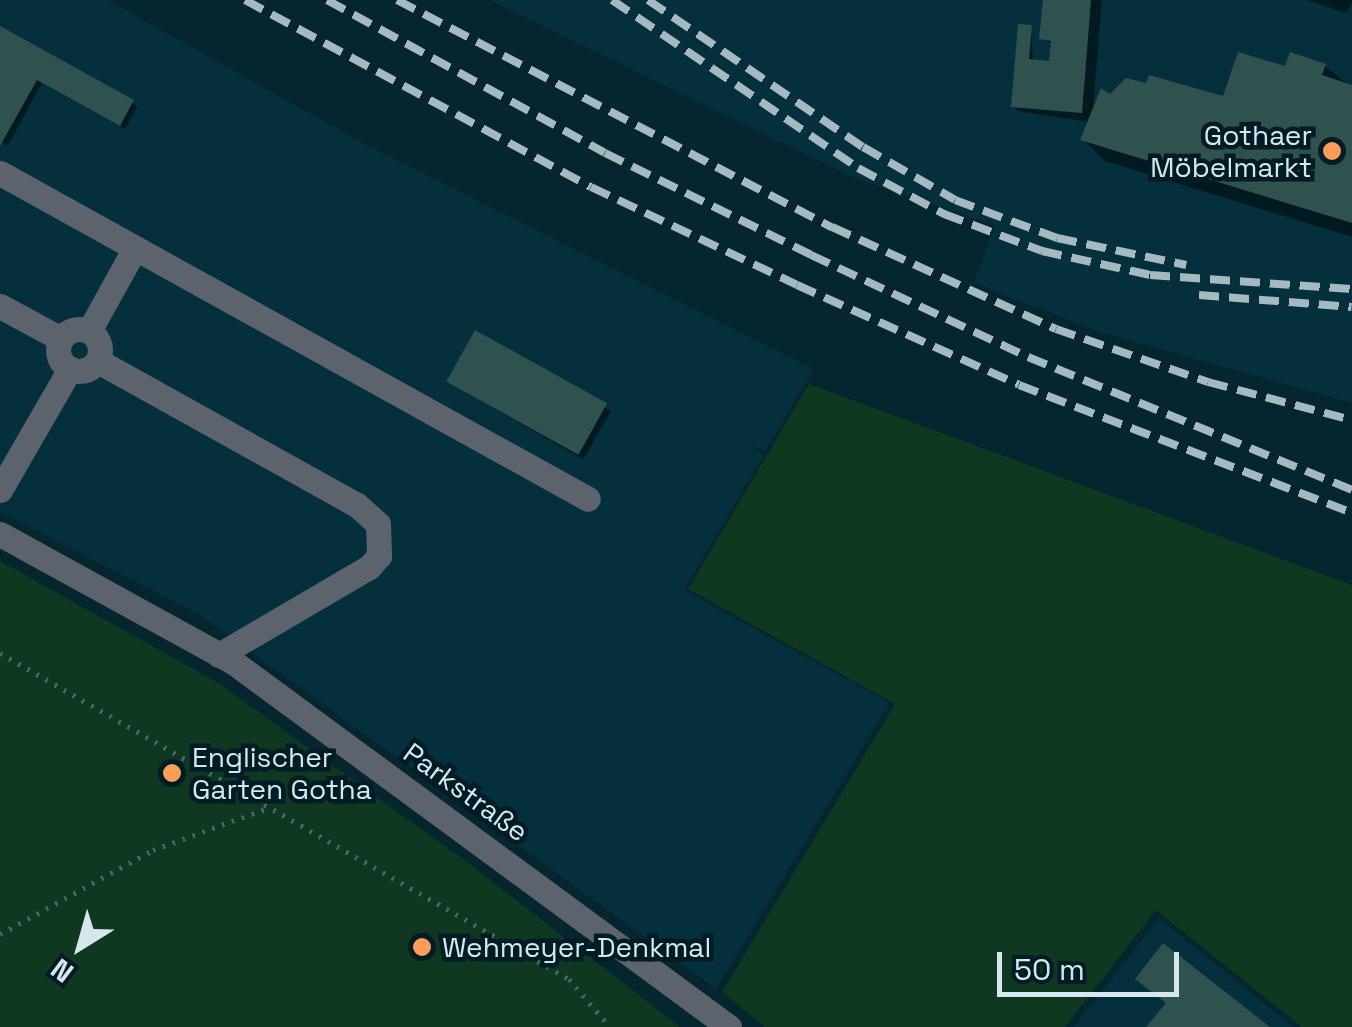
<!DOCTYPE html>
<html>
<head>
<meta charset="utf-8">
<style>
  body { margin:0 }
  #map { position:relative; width:1352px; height:1027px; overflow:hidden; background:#05252f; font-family:"Space Grotesk",sans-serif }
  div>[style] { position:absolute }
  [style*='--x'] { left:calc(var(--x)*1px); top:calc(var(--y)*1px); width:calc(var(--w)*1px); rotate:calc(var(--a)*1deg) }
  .built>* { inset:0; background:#03303c }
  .green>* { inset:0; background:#103720 }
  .shadow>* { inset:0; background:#0007; transform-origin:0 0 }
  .building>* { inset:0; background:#30524f; transform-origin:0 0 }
  .path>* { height:5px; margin-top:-2.5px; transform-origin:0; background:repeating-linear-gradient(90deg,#4a656e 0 2.5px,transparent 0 10.5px) }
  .minor>* { height:25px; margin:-12.5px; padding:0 12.5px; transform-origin:12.5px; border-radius:12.5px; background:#5c636d }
  .minor>.ring { margin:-12.5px; padding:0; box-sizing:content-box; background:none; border:25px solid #5c636d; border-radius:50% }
  .rail>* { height:8px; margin-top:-4px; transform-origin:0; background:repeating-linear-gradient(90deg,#a5b9c0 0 20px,transparent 0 30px) }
  .dots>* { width:28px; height:28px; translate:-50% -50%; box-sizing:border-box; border:5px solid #001c25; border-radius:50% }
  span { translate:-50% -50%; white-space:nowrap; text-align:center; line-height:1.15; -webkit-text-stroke:9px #001c25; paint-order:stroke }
  .poi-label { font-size:28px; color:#d6e7ed }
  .right { translate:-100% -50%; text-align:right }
  .left { translate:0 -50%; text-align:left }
  .street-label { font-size:28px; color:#d6e7ed }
  .north { position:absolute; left:30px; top:897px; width:100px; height:100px; -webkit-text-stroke:8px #001c25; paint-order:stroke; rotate:217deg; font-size:28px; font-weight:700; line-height:40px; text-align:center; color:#d6e7ed }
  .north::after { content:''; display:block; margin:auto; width:35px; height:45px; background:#d6e7ed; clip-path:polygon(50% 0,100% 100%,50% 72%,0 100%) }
  .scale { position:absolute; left:997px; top:952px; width:182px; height:45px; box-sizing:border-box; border:5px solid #d6e7ed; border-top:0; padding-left:12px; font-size:30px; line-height:35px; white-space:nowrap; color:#d6e7ed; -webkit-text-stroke:8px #001c25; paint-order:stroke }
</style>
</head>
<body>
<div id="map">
  <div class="built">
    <i style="clip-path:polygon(0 0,108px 0,359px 141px,814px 369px,765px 452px,739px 439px,764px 455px,684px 590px,890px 703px,716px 989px,200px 615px,0 512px)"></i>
    <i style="clip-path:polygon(489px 0,1352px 0,1352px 403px,1099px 332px,974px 283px,995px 225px,854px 178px)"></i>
    <i style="clip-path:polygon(1159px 918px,1293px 1027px,1074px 1027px)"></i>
  </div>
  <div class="green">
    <i style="clip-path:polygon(809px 384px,1352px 585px,1352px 1027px,1302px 1027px,1156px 910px,1065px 1027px,765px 1027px,722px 992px,895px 704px,688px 589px)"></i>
    <i style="clip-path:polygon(0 561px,217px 682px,471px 865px,680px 1027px,0 1027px)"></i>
  </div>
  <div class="shadow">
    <i style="clip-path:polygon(1045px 0,1102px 0,1093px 111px,1111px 98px,1225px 99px,1287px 69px,1325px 66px,1352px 88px,1352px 237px,1105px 161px,1083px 139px,1089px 122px,1018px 111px,1013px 106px,1031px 27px,1033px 62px,1052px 64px,1053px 44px,1042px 38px)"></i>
    <i style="clip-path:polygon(1307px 0,1352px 0,1352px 3px,1346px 13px)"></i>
    <i style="clip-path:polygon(0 29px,132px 102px,137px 107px,125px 129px,42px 83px,8px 145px,0 141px)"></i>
    <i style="left:476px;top:333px;width:156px;height:56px;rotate:30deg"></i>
  </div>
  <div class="building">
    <i style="clip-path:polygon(1043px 0,1091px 0,1082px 113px,1011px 107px,1018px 24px,1032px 25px,1029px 59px,1049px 61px,1051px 41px,1039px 39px)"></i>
    <i style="clip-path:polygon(0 26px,134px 100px,120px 126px,37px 80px,0 146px)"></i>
    <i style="clip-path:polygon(1238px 52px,1285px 66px,1290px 52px,1326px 64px,1322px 75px,1352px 85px,1352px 223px,1080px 140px,1101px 88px,1110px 94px,1126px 78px,1146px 83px,1149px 75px,1223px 96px)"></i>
    <i style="left:475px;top:330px;width:151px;height:59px;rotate:29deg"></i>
    <i style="clip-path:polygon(1163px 943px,1270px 1027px,1146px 1027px,1166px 1003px,1135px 979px)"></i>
  </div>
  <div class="path">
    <i style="--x:0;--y:653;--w:656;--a:29.81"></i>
    <i style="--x:569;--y:979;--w:63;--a:49.5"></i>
    <i style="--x:0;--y:934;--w:175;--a:-28.8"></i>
    <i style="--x:153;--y:850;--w:122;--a:-20.1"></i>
  </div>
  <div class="minor">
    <i style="--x:0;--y:173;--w:672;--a:29"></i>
    <i style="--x:0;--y:306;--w:69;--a:28.4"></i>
    <i class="ring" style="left:58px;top:329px;width:17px;height:17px"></i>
    <i style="--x:89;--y:331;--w:95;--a:-61"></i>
    <i style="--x:98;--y:361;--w:296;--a:29.1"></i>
    <i style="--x:357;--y:505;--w:28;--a:42"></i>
    <i style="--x:378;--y:524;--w:32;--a:88"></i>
    <i style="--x:379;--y:556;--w:15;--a:132"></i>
    <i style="--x:369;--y:567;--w:174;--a:149.6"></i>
    <i style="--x:0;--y:490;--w:140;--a:-60"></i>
    <i style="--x:0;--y:534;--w:266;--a:28.8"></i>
    <i style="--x:233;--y:662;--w:616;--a:36.35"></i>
  </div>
  <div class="rail">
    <i style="--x:245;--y:0;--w:393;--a:28.4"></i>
    <i style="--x:591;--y:187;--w:228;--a:25.4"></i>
    <i style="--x:797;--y:285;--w:243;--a:24.2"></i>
    <i style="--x:1019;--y:385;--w:357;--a:21"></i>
    <i style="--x:327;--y:0;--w:317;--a:28.8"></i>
    <i style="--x:605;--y:153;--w:230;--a:26.3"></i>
    <i style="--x:811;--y:255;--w:240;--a:25.2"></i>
    <i style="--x:1028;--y:357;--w:350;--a:22.3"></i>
    <i style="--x:397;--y:0;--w:491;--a:27.6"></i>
    <i style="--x:832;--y:227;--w:246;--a:24.5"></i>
    <i style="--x:1056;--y:329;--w:161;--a:19.2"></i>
    <i style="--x:1208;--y:382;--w:149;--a:14.8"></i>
    <i style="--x:612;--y:0;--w:298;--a:34.3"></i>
    <i style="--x:858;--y:168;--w:98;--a:28.1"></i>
    <i style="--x:944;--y:214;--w:105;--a:20.7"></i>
    <i style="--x:1042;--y:251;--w:111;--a:12.5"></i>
    <i style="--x:1150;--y:275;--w:202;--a:4"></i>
    <i style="--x:648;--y:0;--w:260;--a:34.4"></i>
    <i style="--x:863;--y:147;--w:106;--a:29.9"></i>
    <i style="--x:955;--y:200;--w:109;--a:20.4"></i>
    <i style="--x:1057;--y:238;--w:132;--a:11.8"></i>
    <i style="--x:1199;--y:295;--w:153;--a:4.5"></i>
  </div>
  <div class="dots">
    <i style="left:1332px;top:151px;background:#fd9c57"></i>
    <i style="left:172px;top:773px;background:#fd9c57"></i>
    <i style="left:422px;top:947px;background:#fd9c57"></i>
  </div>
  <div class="poi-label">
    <span class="right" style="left:1312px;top:151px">Gothaer<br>Möbelmarkt</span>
    <span class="left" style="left:192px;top:773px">Englischer<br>Garten Gotha</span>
    <span class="left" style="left:442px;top:947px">Wehmeyer-Denkmal</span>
  </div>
  <div class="street-label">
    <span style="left:466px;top:792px;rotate:36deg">Parkstraße</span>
  </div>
  <div class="north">N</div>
  <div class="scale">50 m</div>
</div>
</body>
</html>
